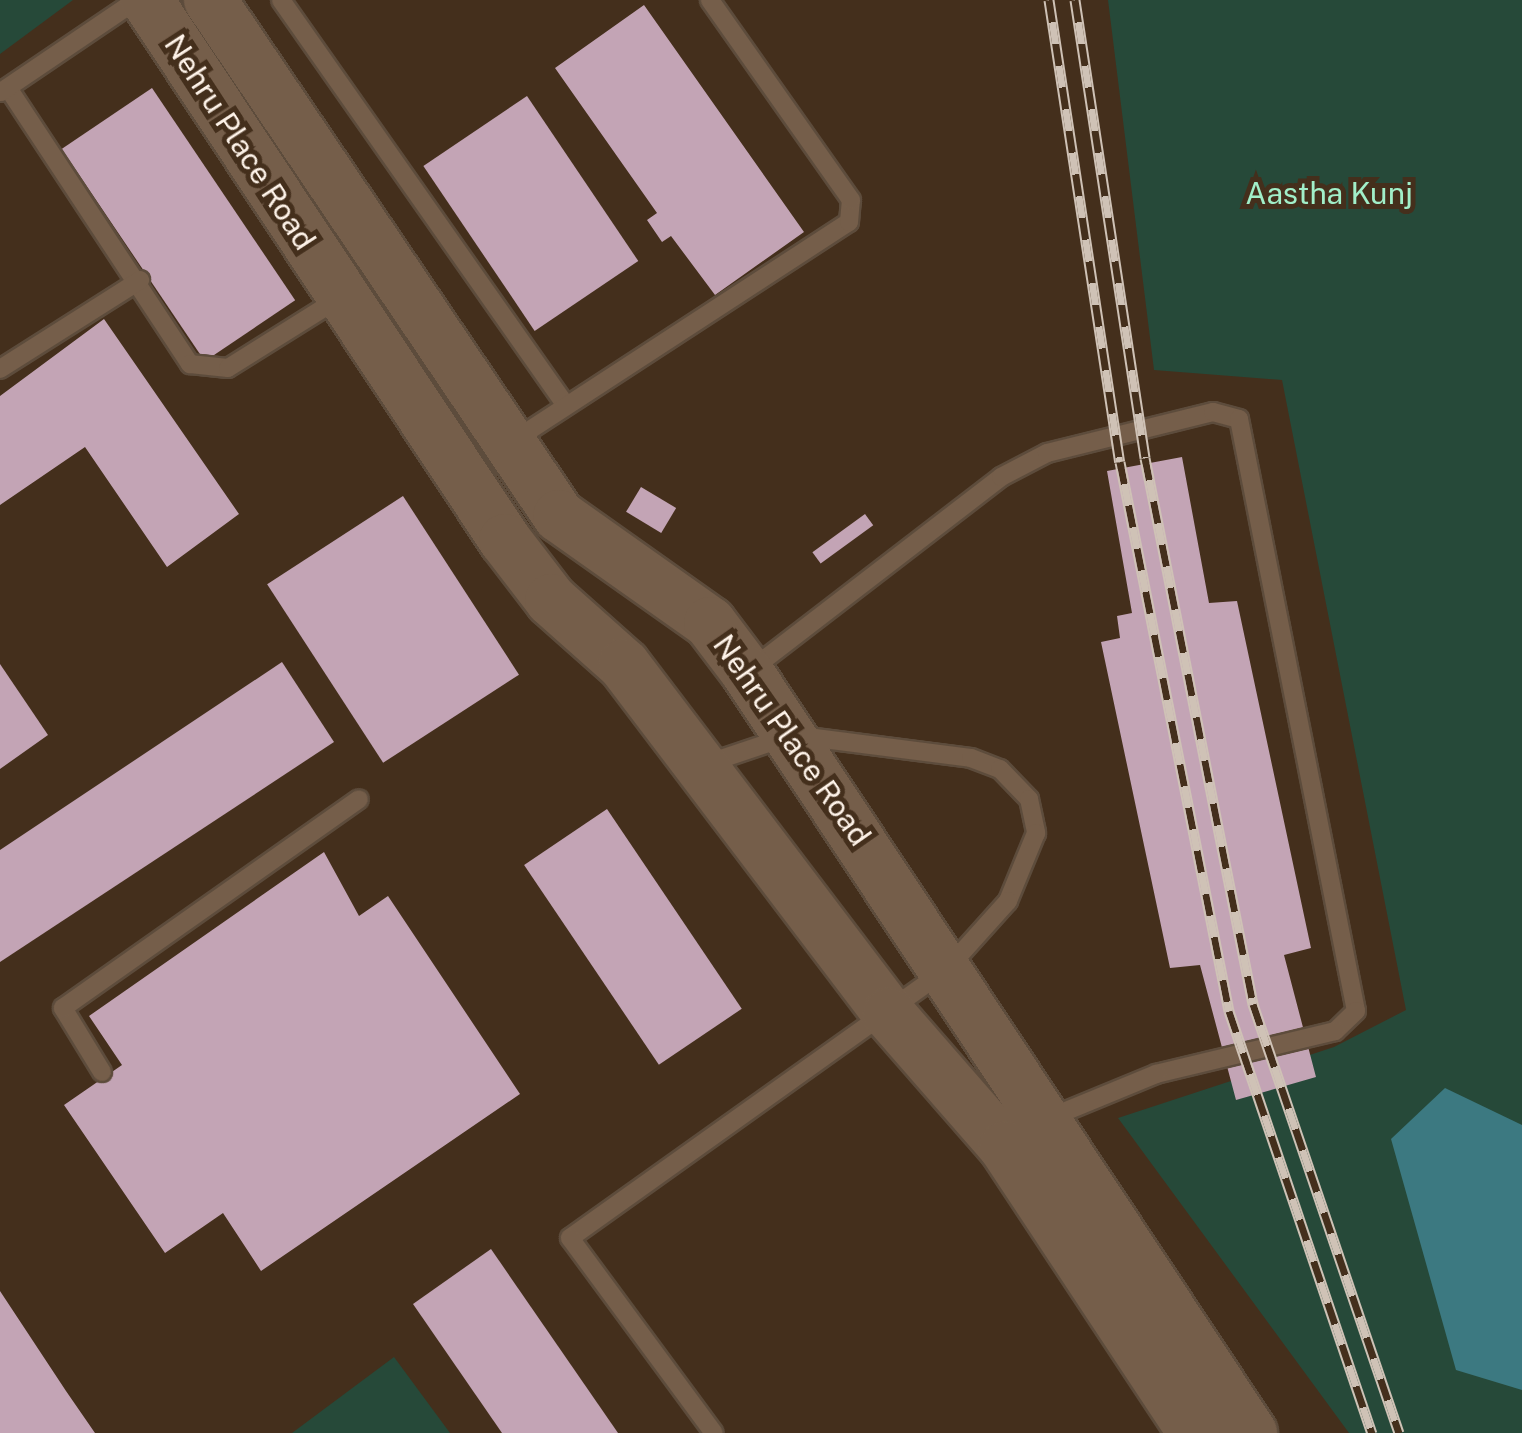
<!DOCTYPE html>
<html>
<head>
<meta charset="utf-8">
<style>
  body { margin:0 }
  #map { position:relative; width:1522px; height:1433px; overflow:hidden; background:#442f1c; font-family:"Public Sans",sans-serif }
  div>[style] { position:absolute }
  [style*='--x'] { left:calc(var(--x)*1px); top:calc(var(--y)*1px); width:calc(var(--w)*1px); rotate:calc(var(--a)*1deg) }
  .green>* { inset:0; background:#264939 }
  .water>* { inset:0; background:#3c7981 }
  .building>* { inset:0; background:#c3a4b5; transform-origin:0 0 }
  .roads { filter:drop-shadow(2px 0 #5d4c3c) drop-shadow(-2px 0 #5d4c3c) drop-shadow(0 2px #5d4c3c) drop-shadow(0 -2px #5d4c3c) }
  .lane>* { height:18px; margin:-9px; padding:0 9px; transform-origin:9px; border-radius:9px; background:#755e4a }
  .secondary>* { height:52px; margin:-26px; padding:0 26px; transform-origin:26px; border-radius:26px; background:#755e4a }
  .rail>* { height:11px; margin-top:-5.5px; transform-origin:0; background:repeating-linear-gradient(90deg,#442f1c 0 22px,#cfc2b6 0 44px); box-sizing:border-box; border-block:2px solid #cfc2b6 }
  span { translate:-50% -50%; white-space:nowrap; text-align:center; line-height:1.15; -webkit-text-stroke:10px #442f1c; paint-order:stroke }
  .street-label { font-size:30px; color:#fef3e9 }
  .park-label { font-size:30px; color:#a1efc9 }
</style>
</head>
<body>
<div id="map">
  <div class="green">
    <i style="clip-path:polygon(0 0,73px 0,0 54px)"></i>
    <i style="clip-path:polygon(1108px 0,1522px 0,1522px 1433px,1349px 1433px,1118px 1118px,1334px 1047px,1406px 1010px,1282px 380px,1154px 370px)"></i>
    <i style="clip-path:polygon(394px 1357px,450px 1433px,292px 1433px)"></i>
  </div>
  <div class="water">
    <i style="clip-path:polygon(1445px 1088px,1522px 1125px,1522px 1390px,1456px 1370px,1391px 1139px)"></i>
  </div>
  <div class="building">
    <i style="clip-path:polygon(644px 5px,804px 232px,715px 295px,671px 236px,662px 242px,647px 220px,657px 213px,555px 68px)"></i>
    <i style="left:152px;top:88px;width:256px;height:109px;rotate:56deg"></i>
    <i style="left:527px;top:96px;width:199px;height:125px;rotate:56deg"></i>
    <i style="clip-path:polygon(104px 319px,239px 514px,167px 567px,85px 447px,0 505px,0 396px)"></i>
    <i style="clip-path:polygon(1182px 457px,1209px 603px,1237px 601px,1311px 948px,1284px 955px,1316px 1077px,1236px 1100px,1200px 965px,1170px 968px,1101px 642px,1120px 638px,1117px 616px,1132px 613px,1107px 471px)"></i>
    <i style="left:641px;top:487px;width:41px;height:29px;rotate:31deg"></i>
    <i style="left:403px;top:496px;width:213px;height:162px;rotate:57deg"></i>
    <i style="left:865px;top:514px;width:14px;height:65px;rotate:54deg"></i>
    <i style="clip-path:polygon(282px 662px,334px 742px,0 962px,0 850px)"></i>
    <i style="clip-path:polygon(0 664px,48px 735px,0 769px)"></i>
    <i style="left:607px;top:809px;width:241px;height:100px;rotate:56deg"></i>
    <i style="clip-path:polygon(324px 852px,359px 916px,388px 896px,520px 1094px,261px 1271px,223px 1213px,165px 1253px,64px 1105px,122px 1065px,89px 1016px)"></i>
    <i style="clip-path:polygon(491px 1249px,618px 1433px,502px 1433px,413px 1304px)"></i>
    <i style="clip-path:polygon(0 1291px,66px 1391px,95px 1433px,0 1433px)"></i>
  </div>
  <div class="roads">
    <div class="lane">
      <i style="--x:281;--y:0;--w:494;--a:54.9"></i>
      <i style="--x:8;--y:88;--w:331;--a:56.6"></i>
      <i style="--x:190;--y:364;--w:38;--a:6"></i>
      <i style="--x:228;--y:368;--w:133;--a:-32.1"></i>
      <i style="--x:1;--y:92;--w:164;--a:-34.1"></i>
      <i style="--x:0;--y:369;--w:166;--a:-32.4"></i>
      <i style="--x:513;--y:441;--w:401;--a:-33.1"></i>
      <i style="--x:849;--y:222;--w:22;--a:-85"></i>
      <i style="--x:851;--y:200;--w:245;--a:-125.2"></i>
      <i style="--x:752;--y:669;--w:314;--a:-37.6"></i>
      <i style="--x:1001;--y:477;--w:52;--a:-27.6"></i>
      <i style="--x:1047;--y:453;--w:171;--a:-13.9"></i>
      <i style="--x:1213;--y:412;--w:27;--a:15"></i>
      <i style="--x:1239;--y:419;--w:603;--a:78.82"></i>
      <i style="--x:1356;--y:1011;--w:29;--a:136"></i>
      <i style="--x:1335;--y:1031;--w:184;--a:166.5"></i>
      <i style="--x:1156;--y:1074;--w:116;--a:157.6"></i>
      <i style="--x:706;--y:764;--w:91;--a:-18.6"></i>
      <i style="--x:792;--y:735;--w:180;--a:7.3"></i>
      <i style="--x:971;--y:758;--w:31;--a:21"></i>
      <i style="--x:1000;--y:769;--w:42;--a:46"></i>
      <i style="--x:1029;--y:799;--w:35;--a:78"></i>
      <i style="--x:1036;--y:833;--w:74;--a:112.4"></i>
      <i style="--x:1008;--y:901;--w:91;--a:131.9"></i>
      <i style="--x:947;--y:969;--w:463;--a:144.5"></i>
      <i style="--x:570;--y:1238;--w:242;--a:53.6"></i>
      <i style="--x:102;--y:1072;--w:75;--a:-121.4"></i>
      <i style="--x:63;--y:1008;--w:362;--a:-35.2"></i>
    </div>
    <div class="secondary">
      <i style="--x:147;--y:0;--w:648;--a:56.46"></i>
      <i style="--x:505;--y:540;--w:76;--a:52.5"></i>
      <i style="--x:551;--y:600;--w:98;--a:41.7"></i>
      <i style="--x:624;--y:665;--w:438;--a:52.8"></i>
      <i style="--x:889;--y:1014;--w:176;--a:48.9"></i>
      <i style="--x:1005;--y:1147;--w:343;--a:56.5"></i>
      <i style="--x:210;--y:0;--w:623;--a:55.93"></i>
      <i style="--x:559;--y:516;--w:185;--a:35.3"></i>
      <i style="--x:710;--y:623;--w:61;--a:52.9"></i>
      <i style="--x:747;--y:672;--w:913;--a:56.48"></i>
    </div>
  </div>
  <div class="rail">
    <i style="--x:1049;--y:0;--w:467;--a:81.3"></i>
    <i style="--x:1120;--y:462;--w:560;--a:78.77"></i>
    <i style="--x:1229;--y:1011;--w:446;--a:71.3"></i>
    <i style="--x:1075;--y:0;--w:463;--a:81.3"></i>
    <i style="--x:1145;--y:458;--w:557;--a:78.81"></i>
    <i style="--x:1253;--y:1004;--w:453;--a:71.2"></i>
  </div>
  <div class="street-label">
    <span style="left:240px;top:142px;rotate:57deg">Nehru Place Road</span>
    <span style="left:792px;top:740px;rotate:55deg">Nehru Place Road</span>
  </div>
  <div class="park-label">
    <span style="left:1329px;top:193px">Aastha Kunj</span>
  </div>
</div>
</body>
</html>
